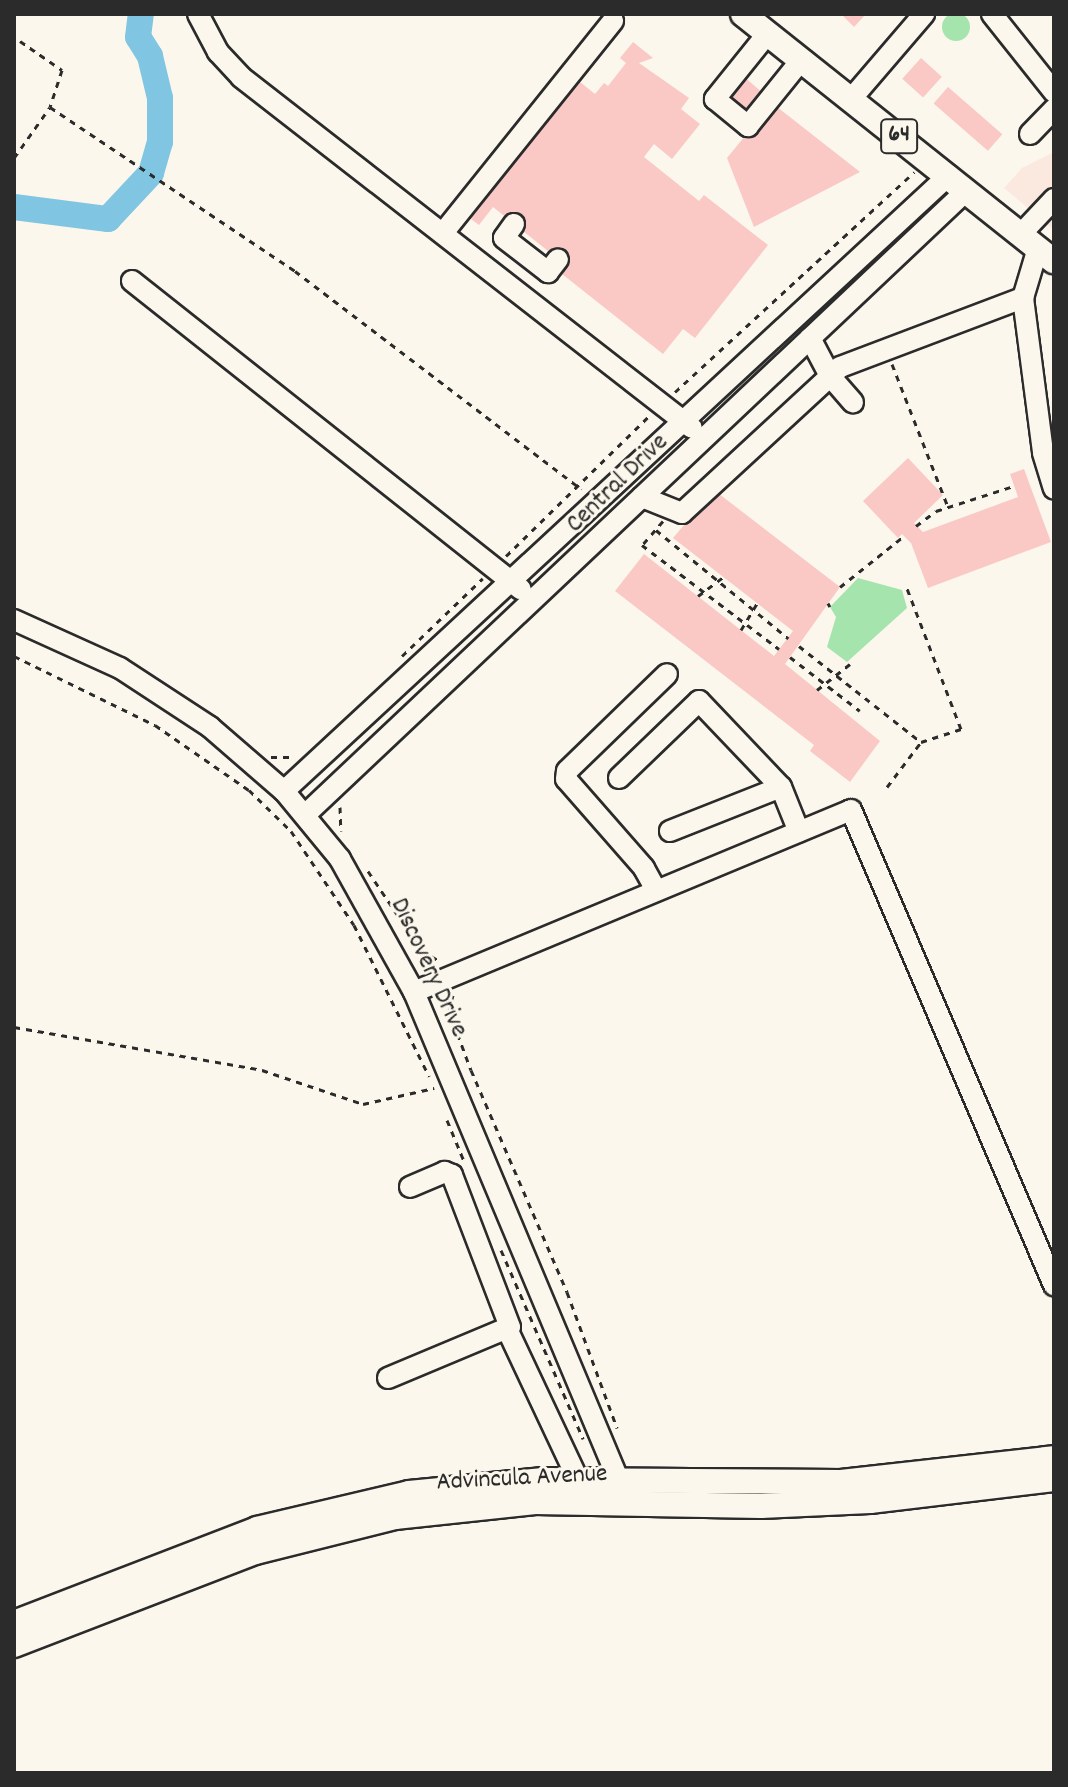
<!DOCTYPE html>
<html>
<head>
<meta charset="utf-8">
<style>
  body { margin:0 }
  #map { position:relative; width:1068px; height:1787px; overflow:hidden; background:#fbf7ec; font-family:Dekko,sans-serif }
  div>[style] { position:absolute }
  [style*='--x'] { left:calc(var(--x)*1px); top:calc(var(--y)*1px); width:calc(var(--w)*1px); rotate:calc(var(--a)*1deg) }
  .built>* { inset:0; background:#fbe9e0 }
  .green>* { inset:0; background:#a5e5ad }
  .round { border-radius:50% }
  .river>* { height:26px; margin:-13px; padding:0 13px; transform-origin:13px; border-radius:13px; background:#80c5e1 }
  .building>* { inset:0; background:#fac9c5; transform-origin:0 0 }
  .path>* { height:3px; margin-top:-1.5px; transform-origin:0; background:repeating-linear-gradient(90deg,#2b2b2b 0 6px,transparent 0 12px) }
  .roads { filter:drop-shadow(2px 0 #2b2b2b) drop-shadow(-2px 0 #2b2b2b) drop-shadow(0 2px #2b2b2b) drop-shadow(0 -2px #2b2b2b) }
  .minor>* { height:20px; margin:-10px; padding:0 10px; transform-origin:10px; border-radius:10px; background:#fbf7ec }
  .major>* { height:24px; margin:-12px; padding:0 12px; transform-origin:12px; border-radius:12px; background:#fbf7ec }
  span { translate:-50% -50%; white-space:nowrap; text-align:center; line-height:1.15; -webkit-text-stroke:6px #fbf7ec; paint-order:stroke }
  .shield-label span { padding:2px 6px; background:#fbf7ec; border:2px solid; border-radius:6px; -webkit-text-stroke-width:0 }
  .shield-label { font-size:24px; color:#2b2b2b; font-weight:700 }
  .street-label { font-size:26px; color:#2b2b2b }
  .frame { position:absolute; inset:0; border:16px solid #2b2b2b; pointer-events:none }
</style>
</head>
<body>
<div id="map">
  <div class="built">
    <i style="clip-path:polygon(1054px 152px,1054px 230px,1004px 188px,1022px 168px)"></i>
  </div>
  <div class="green">
    <i class="round" style="left:942px;top:13px;width:28px;height:28px"></i>
    <i style="clip-path:polygon(858px 578px,902px 590px,907px 608px,847px 662px,827px 647px,836px 617px,830px 607px)"></i>
  </div>
  <div class="river">
    <i style="--x:14;--y:207;--w:95;--a:7.3"></i>
    <i style="--x:108;--y:219;--w:63;--a:-46.9"></i>
    <i style="--x:151;--y:173;--w:32;--a:-74"></i>
    <i style="--x:160;--y:142;--w:44;--a:-90"></i>
    <i style="--x:160;--y:98;--w:43;--a:-103.4"></i>
    <i style="--x:150;--y:56;--w:22;--a:-122"></i>
    <i style="--x:138;--y:37;--w:23;--a:-83"></i>
  </div>
  <div class="building">
    <i style="clip-path:polygon(841px 14px,866px 14px,854px 27px)"></i>
    <i style="clip-path:polygon(633px 42px,653px 58px,639px 63px,689px 98px,681px 109px,700px 124px,672px 159px,654px 144px,644px 157px,699px 201px,704px 195px,768px 245px,695px 338px,683px 329px,663px 354px,557px 270px,558px 259px,493px 207px,479px 225px,467px 216px,575px 78px,595px 94px,604px 83px,608px 86px,626px 63px,620px 58px)"></i>
    <i style="left:921px;top:58px;width:28px;height:28px;rotate:42deg"></i>
    <i style="left:742px;top:75px;width:32px;height:27px;rotate:41deg"></i>
    <i style="left:948px;top:87px;width:72px;height:22px;rotate:41deg"></i>
    <i style="clip-path:polygon(772px 103px,860px 172px,754px 227px,727px 158px)"></i>
    <i style="clip-path:polygon(908px 458px,943px 495px,914px 523px,923px 532px,1018px 497px,1010px 474px,1024px 469px,1051px 542px,928px 588px,911px 543px,902px 534px,898px 538px,863px 501px)"></i>
    <i style="clip-path:polygon(714px 490px,840px 587px,785px 664px,880px 741px,850px 782px,810px 751px,814px 745px,615px 591px,644px 554px,774px 656px,793px 631px,673px 538px)"></i>
  </div>
  <div class="path">
    <i style="--x:20;--y:41;--w:51;--a:34.6"></i>
    <i style="--x:62;--y:70;--w:39;--a:108"></i>
    <i style="--x:50;--y:107;--w:295;--a:33.8"></i>
    <i style="--x:295;--y:271;--w:360;--a:37.3"></i>
    <i style="--x:14;--y:158;--w:62;--a:-54.8"></i>
    <i style="--x:892;--y:364;--w:154;--a:68.6"></i>
    <i style="--x:675;--y:392;--w:325;--a:-42.6"></i>
    <i style="--x:663;--y:521;--w:32;--a:131"></i>
    <i style="--x:642;--y:545;--w:172;--a:37.2"></i>
    <i style="--x:916;--y:526;--w:25;--a:-37"></i>
    <i style="--x:936;--y:511;--w:82;--a:-17.8"></i>
    <i style="--x:656;--y:530;--w:171;--a:39.3"></i>
    <i style="--x:506;--y:556;--w:200;--a:-44.4"></i>
    <i style="--x:840;--y:587;--w:82;--a:-38.6"></i>
    <i style="--x:698;--y:596;--w:31;--a:-37"></i>
    <i style="--x:828;--y:603;--w:4;--a:63"></i>
    <i style="--x:741;--y:630;--w:31;--a:-59"></i>
    <i style="--x:799;--y:646;--w:155;--a:38.2"></i>
    <i style="--x:921;--y:742;--w:42;--a:-18"></i>
    <i style="--x:961;--y:729;--w:151;--a:-111"></i>
    <i style="--x:14;--y:656;--w:157;--a:26.1"></i>
    <i style="--x:155;--y:725;--w:114;--a:34.7"></i>
    <i style="--x:249;--y:790;--w:59;--a:44.3"></i>
    <i style="--x:291;--y:831;--w:113;--a:56.2"></i>
    <i style="--x:354;--y:925;--w:169;--a:63.6"></i>
    <i style="--x:402;--y:656;--w:112;--a:-43.9"></i>
    <i style="--x:790;--y:657;--w:88;--a:37.6"></i>
    <i style="--x:817;--y:690;--w:42;--a:-38.2"></i>
    <i style="--x:271;--y:757;--w:24;--a:0"></i>
    <i style="--x:887;--y:787;--w:56;--a:-52.9"></i>
    <i style="--x:340;--y:807;--w:24;--a:88"></i>
    <i style="--x:368;--y:871;--w:95;--a:56.1"></i>
    <i style="--x:421;--y:950;--w:23;--a:31"></i>
    <i style="--x:453;--y:995;--w:16;--a:104"></i>
    <i style="--x:449;--y:1011;--w:63;--a:69.6"></i>
    <i style="--x:471;--y:1070;--w:242;--a:66.6"></i>
    <i style="--x:567;--y:1292;--w:145;--a:69.8"></i>
    <i style="--x:14;--y:1027;--w:252;--a:9.8"></i>
    <i style="--x:262;--y:1070;--w:107;--a:18.6"></i>
    <i style="--x:363;--y:1104;--w:73;--a:-12.7"></i>
    <i style="--x:447;--y:1120;--w:44;--a:67.5"></i>
    <i style="--x:501;--y:1250;--w:206;--a:66.5"></i>
  </div>
  <div class="roads">
    <div class="minor">
      <i style="--x:198;--y:14;--w:43;--a:62.2"></i>
      <i style="--x:218;--y:52;--w:34;--a:47"></i>
      <i style="--x:241;--y:77;--w:571;--a:37.89"></i>
      <i style="--x:992;--y:14;--w:100;--a:51.5"></i>
      <i style="--x:768;--y:33;--w:85;--a:128.8"></i>
      <i style="--x:715;--y:99;--w:43;--a:39.3"></i>
      <i style="--x:748;--y:126;--w:86;--a:-51.1"></i>
      <i style="--x:852;--y:98;--w:111;--a:-49.4"></i>
      <i style="--x:1030;--y:134;--w:35;--a:-46"></i>
      <i style="--x:514;--y:224;--w:17;--a:126"></i>
      <i style="--x:504;--y:238;--w:56;--a:37.7"></i>
      <i style="--x:548;--y:272;--w:16;--a:-52"></i>
      <i style="--x:443;--y:233;--w:272;--a:-51.3"></i>
      <i style="--x:1021;--y:234;--w:48;--a:-46.7"></i>
      <i style="--x:132;--y:281;--w:496;--a:38.4"></i>
      <i style="--x:1023;--y:298;--w:52;--a:-73.3"></i>
      <i style="--x:810;--y:338;--w:43;--a:62.2"></i>
      <i style="--x:830;--y:376;--w:35;--a:49"></i>
      <i style="--x:642;--y:497;--w:43;--a:21.8"></i>
      <i style="--x:682;--y:513;--w:215;--a:-42.7"></i>
      <i style="--x:840;--y:367;--w:196;--a:-20.7"></i>
      <i style="--x:1023;--y:298;--w:156;--a:82.6"></i>
      <i style="--x:1043;--y:453;--w:37;--a:73"></i>
      <i style="--x:14;--y:620;--w:116;--a:24.4"></i>
      <i style="--x:120;--y:668;--w:108;--a:33.2"></i>
      <i style="--x:210;--y:727;--w:98;--a:40.9"></i>
      <i style="--x:284;--y:791;--w:88;--a:50.5"></i>
      <i style="--x:340;--y:859;--w:152;--a:60.9"></i>
      <i style="--x:414;--y:992;--w:530;--a:67.26"></i>
      <i style="--x:619;--y:778;--w:111;--a:-43.9"></i>
      <i style="--x:699;--y:701;--w:119;--a:46.4"></i>
      <i style="--x:781;--y:787;--w:48;--a:68.2"></i>
      <i style="--x:284;--y:791;--w:906;--a:-42.81"></i>
      <i style="--x:305;--y:815;--w:910;--a:-43.35"></i>
      <i style="--x:670;--y:831;--w:119;--a:-21.6"></i>
      <i style="--x:656;--y:890;--w:25;--a:-119"></i>
      <i style="--x:644;--y:868;--w:118;--a:-131.2"></i>
      <i style="--x:566;--y:779;--w:8;--a:-83"></i>
      <i style="--x:567;--y:771;--w:139;--a:-44.1"></i>
      <i style="--x:414;--y:992;--w:473;--a:-22.6"></i>
      <i style="--x:851;--y:810;--w:517;--a:66.86"></i>
      <i style="--x:508;--y:1331;--w:165;--a:64.8"></i>
      <i style="--x:388;--y:1378;--w:132;--a:-22.7"></i>
      <i style="--x:510;--y:1327;--w:163;--a:-110.9"></i>
      <i style="--x:452;--y:1175;--w:8;--a:-157"></i>
      <i style="--x:445;--y:1172;--w:38;--a:157"></i>
    </div>
    <div class="major">
      <i style="--x:743;--y:14;--w:397;--a:38.5"></i>
      <i style="--x:14;--y:1623;--w:261;--a:-21.1"></i>
      <i style="--x:257;--y:1529;--w:156;--a:-13.3"></i>
      <i style="--x:409;--y:1493;--w:135;--a:-5.5"></i>
      <i style="--x:543;--y:1480;--w:298;--a:0.4"></i>
      <i style="--x:841;--y:1482;--w:214;--a:-6.4"></i>
      <i style="--x:14;--y:1645;--w:258;--a:-21.1"></i>
      <i style="--x:255;--y:1552;--w:144;--a:-14"></i>
      <i style="--x:395;--y:1517;--w:141;--a:-6.1"></i>
      <i style="--x:535;--y:1502;--w:226;--a:1"></i>
      <i style="--x:761;--y:1506;--w:109;--a:-2.6"></i>
      <i style="--x:870;--y:1501;--w:185;--a:-6.8"></i>
    </div>
  </div>
  <div class="shield-label">
    <span style="left:899px;top:136px">64</span>
  </div>
  <div class="street-label">
    <span style="left:618px;top:484px;rotate:-44deg">Central Drive</span>
    <span style="left:428px;top:968px;rotate:65deg">Discovery Drive</span>
    <span style="left:522px;top:1479px;rotate:-3deg">Advincula Avenue</span>
  </div>
  <div class="frame"></div>
</div>
</body>
</html>
